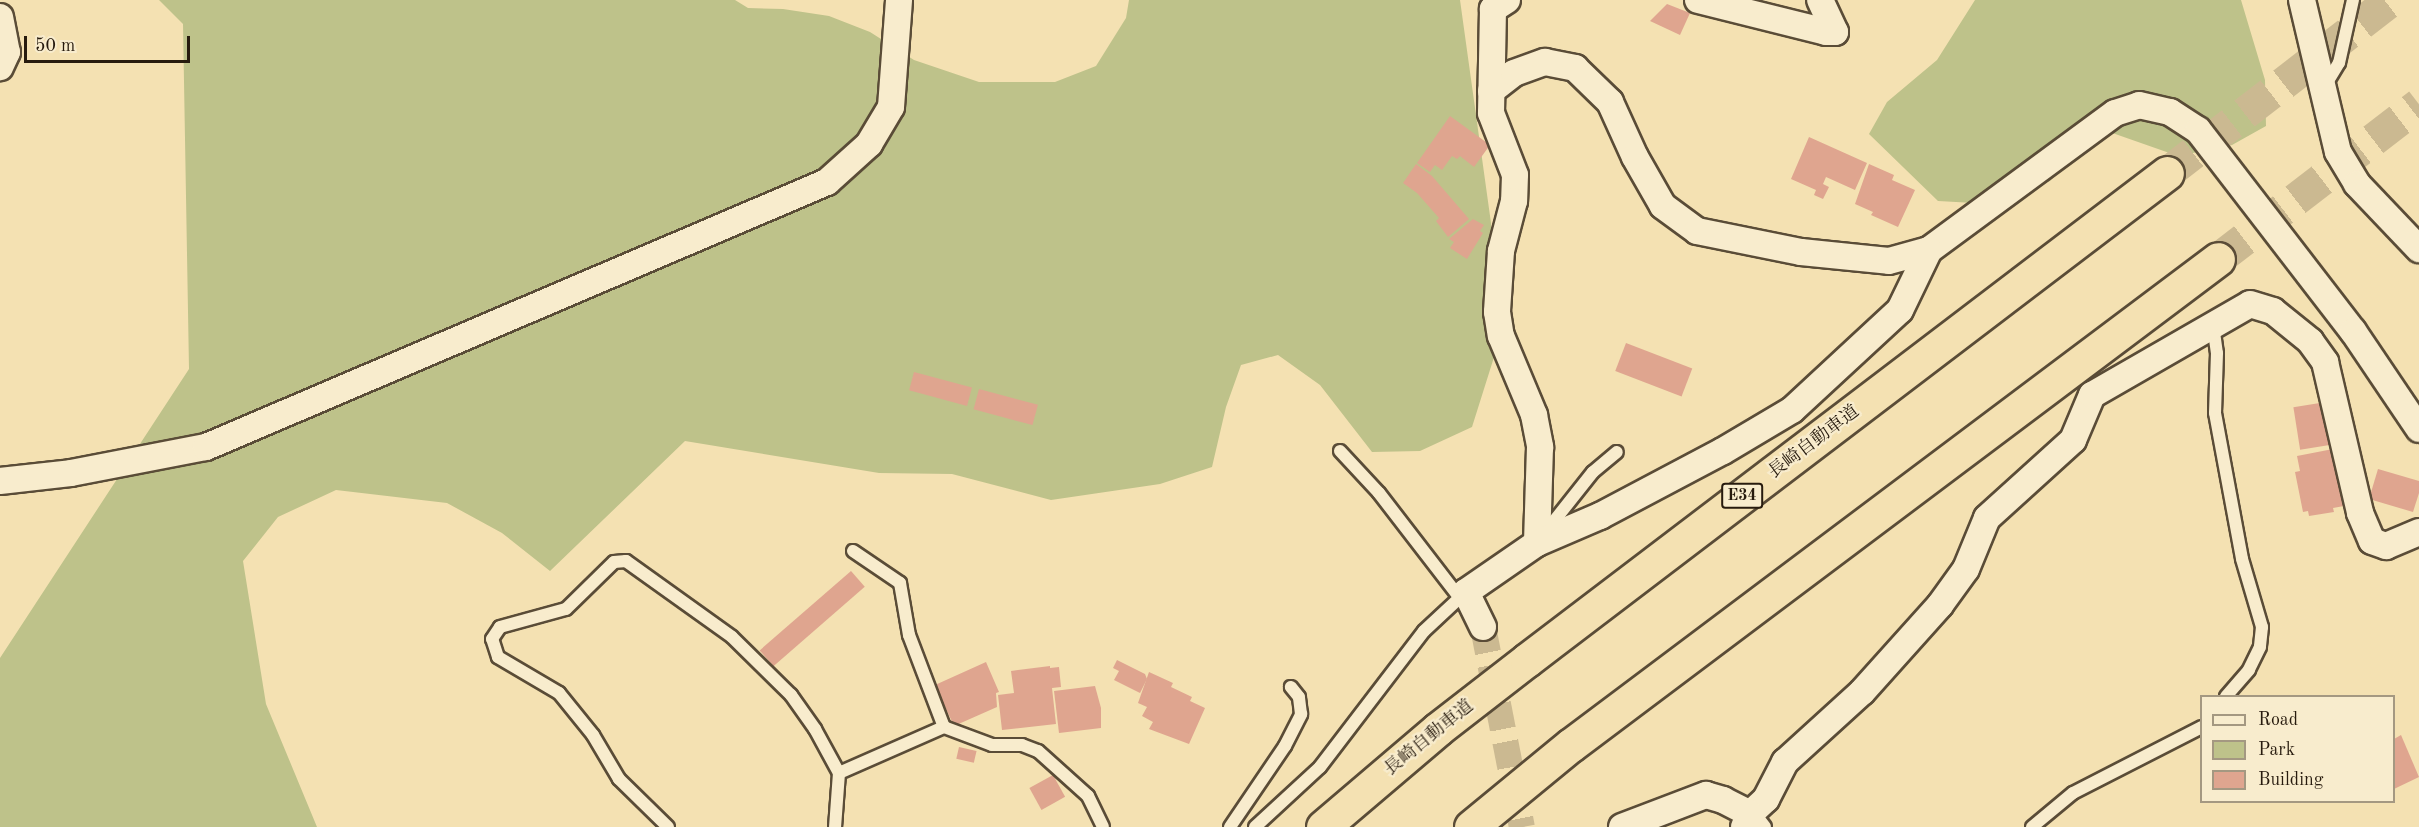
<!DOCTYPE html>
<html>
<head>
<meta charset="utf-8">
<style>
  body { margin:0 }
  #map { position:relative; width:2419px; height:827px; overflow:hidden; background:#f4e1b2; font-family:"Old Standard TT","Noto Serif JP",serif }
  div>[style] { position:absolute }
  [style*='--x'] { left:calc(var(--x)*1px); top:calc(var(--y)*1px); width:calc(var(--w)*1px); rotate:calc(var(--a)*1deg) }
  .green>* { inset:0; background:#bec28a }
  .building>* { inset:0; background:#dfa58f; transform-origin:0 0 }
  .street-tunnel>* { height:26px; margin-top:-13px; transform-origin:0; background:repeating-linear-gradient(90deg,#cbb991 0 26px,transparent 0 39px) }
  .highway-tunnel>* { height:33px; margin-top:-16.5px; transform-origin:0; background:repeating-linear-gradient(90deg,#cbb991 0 33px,transparent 0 49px) }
  .roads { filter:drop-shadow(2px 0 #5a4c37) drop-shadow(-2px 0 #5a4c37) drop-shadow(0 2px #5a4c37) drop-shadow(0 -2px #5a4c37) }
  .lane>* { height:12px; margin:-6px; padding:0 6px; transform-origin:6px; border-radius:6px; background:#f8eccd }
  .street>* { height:26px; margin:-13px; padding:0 13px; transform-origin:13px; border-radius:13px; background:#f8eccd }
  .highway>* { height:33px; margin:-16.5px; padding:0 16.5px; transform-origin:16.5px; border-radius:16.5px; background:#f4e1b2 }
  span { translate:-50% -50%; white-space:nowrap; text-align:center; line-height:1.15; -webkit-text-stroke:4.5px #f8eccd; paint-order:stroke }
  .shield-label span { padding:2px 4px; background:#f8eccd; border:2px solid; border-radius:4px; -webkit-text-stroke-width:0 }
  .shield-label { font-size:16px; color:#271b0e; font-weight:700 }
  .street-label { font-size:18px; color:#271b0e }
  .legend { position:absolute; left:2200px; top:695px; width:195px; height:108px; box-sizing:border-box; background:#f8eccd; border:2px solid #a49881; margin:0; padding:8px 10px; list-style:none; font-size:18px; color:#271b0e }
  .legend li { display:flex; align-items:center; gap:12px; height:30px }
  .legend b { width:30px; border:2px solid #a49881 }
  .scale { position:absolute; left:24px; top:36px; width:166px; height:27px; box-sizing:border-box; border:3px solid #271b0e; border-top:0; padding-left:8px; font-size:18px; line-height:21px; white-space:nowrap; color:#271b0e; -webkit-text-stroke:4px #f8eccd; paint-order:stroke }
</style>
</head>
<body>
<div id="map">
  <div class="green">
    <i style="clip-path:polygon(159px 0,735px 0,748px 8px,783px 9px,829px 16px,870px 32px,914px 60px,979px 82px,1055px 82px,1096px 66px,1126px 18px,1129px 0,1460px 0,1491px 223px,1495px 354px,1472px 427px,1420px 451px,1372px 452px,1320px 385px,1278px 355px,1241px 365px,1226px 407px,1212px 467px,1160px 484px,1051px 500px,952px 474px,879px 473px,685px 441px,550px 571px,502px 533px,447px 503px,336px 490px,278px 517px,243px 561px,266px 704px,317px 827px,0 827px,0 658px,189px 369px,183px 24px)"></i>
    <i style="clip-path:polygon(1975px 0,2241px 0,2265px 80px,2266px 126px,2232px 145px,2178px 156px,2101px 129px,2078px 149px,2050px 181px,1992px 204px,1938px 201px,1869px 134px,1887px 102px,1937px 60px)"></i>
  </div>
  <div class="building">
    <i style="clip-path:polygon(1667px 4px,1690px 13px,1680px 35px,1650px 21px)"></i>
    <i style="clip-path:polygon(1450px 116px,1490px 145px,1474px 167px,1460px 156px,1457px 159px,1452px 156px,1442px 170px,1435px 165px,1430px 172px,1417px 163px)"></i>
    <i style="clip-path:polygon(1809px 137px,1867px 163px,1855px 190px,1826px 177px,1823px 184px,1829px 187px,1823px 199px,1814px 195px,1816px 190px,1791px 179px)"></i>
    <i style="clip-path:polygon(1416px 164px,1432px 176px,1469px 219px,1448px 237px,1436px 221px,1439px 218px,1417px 193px,1403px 183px)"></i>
    <i style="clip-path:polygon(1869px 164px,1894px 175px,1892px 180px,1915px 190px,1898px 227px,1871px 215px,1873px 212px,1855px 204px)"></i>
    <i style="clip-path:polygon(1473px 219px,1484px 225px,1480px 231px,1483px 233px,1467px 259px,1450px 248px,1454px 242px,1449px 239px)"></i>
    <i style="left:1626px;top:343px;width:71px;height:30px;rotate:21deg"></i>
    <i style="left:914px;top:372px;width:60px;height:19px;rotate:15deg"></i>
    <i style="left:979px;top:389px;width:61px;height:21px;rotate:15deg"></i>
    <i style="left:2326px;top:402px;width:43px;height:33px;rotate:81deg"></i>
    <i style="clip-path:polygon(2333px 449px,2339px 482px,2343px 481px,2345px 490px,2341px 490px,2344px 506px,2333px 508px,2334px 512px,2309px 516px,2308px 511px,2303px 512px,2295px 472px,2300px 471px,2297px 456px)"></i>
    <i style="clip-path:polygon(2378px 469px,2419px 481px,2419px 493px,2413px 512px,2369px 499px)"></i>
    <i style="left:851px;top:571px;width:21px;height:121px;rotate:49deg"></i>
    <i style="clip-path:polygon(1117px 660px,1145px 674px,1147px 679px,1140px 693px,1114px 680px,1119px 671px,1113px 668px)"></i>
    <i style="clip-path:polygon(986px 662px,999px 692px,996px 693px,997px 707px,954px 726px,935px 685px)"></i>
    <i style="clip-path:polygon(1050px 666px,1050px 668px,1059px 667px,1061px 687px,1052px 688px,1056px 724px,1002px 730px,998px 695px,1014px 693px,1011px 671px)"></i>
    <i style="clip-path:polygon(1149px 672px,1173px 683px,1171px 687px,1192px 697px,1190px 701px,1205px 708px,1189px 744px,1149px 729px,1153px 722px,1142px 716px,1147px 707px,1138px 703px)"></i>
    <i style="clip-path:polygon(1095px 686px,1101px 708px,1101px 728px,1059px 733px,1054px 691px)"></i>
    <i style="clip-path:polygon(2401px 735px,2419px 777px,2394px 789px,2394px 739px)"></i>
    <i style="left:959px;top:747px;width:18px;height:12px;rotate:13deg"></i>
    <i style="left:1053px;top:775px;width:25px;height:27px;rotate:61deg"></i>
  </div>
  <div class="street-tunnel">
    <i style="--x:1483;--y:627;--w:204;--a:79"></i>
  </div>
  <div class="highway-tunnel">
    <i style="--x:2167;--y:173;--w:283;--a:-37.7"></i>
    <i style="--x:2218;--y:259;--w:254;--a:-37.6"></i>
  </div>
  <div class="roads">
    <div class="lane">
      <i style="--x:2325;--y:86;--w:27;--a:-59"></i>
      <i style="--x:2339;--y:63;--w:65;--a:-77.5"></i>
      <i style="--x:2213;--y:325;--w:28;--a:82"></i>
      <i style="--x:2217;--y:353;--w:60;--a:91.9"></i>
      <i style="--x:2215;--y:413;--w:148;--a:79.5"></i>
      <i style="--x:2242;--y:559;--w:71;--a:73.6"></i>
      <i style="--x:2262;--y:627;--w:20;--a:96"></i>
      <i style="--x:2260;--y:647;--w:25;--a:116"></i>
      <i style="--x:2249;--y:670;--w:35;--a:131"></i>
      <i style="--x:1340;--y:451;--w:57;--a:47.1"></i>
      <i style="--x:1379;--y:493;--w:133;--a:52.4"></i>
      <i style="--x:1543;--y:535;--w:80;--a:-51.6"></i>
      <i style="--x:1593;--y:472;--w:31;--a:-40"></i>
      <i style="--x:853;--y:551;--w:57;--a:34.2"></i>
      <i style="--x:900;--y:583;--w:53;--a:80.2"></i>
      <i style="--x:909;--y:635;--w:98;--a:69.2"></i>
      <i style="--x:839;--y:773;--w:115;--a:-23.7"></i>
      <i style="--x:944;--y:727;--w:51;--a:20.6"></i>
      <i style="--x:992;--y:745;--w:30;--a:0"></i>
      <i style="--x:1022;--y:745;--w:17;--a:21"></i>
      <i style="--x:1038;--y:751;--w:67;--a:42"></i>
      <i style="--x:1088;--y:796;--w:34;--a:64"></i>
      <i style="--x:1753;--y:811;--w:20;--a:53"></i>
      <i style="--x:668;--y:827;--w:69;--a:-135.6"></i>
      <i style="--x:619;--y:779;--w:51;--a:-120.6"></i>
      <i style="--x:593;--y:735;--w:54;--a:-129"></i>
      <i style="--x:559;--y:693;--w:71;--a:-149.5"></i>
      <i style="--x:498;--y:657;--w:19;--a:-108"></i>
      <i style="--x:492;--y:639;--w:14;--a:-56"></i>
      <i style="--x:500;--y:627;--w:68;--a:-15.3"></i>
      <i style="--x:566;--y:609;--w:67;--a:-44.4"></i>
      <i style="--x:614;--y:562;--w:12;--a:-5"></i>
      <i style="--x:626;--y:561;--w:130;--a:35.6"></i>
      <i style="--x:732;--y:637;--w:83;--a:44.5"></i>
      <i style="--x:791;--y:695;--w:42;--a:54.8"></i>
      <i style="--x:815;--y:729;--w:50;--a:61.4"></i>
      <i style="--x:839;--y:773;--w:54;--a:94.2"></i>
      <i style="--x:1230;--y:827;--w:98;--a:-55.8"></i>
      <i style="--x:1285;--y:746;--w:36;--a:-63"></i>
      <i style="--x:1301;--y:714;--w:17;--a:-97"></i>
      <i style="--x:1299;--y:697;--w:13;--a:-129"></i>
      <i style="--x:1255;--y:827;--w:88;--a:-42.7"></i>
      <i style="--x:1320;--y:767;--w:171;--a:-52.6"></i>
      <i style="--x:1424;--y:631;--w:57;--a:-42.9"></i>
      <i style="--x:2032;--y:827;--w:53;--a:-39.7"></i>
      <i style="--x:2073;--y:793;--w:145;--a:-27.1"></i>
    </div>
    <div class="street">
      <i style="--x:1507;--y:0;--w:17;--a:147"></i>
      <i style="--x:1493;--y:9;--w:104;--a:91.1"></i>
      <i style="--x:1491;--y:113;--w:66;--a:68.8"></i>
      <i style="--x:1515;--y:175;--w:26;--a:92"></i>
      <i style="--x:1514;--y:201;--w:52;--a:104.6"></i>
      <i style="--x:1501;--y:251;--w:61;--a:93.8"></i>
      <i style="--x:1497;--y:312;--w:24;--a:81"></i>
      <i style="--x:1501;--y:336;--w:86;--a:67.3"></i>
      <i style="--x:1534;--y:415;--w:33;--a:79"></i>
      <i style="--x:1540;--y:447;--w:96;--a:91.8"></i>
      <i style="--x:1698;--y:0;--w:132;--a:14"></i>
      <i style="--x:1826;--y:32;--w:9;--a:0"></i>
      <i style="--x:1835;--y:32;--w:35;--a:-115"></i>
      <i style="--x:2302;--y:0;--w:156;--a:76.7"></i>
      <i style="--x:2338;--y:152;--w:37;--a:59"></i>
      <i style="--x:2357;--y:184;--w:90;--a:46.4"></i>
      <i style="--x:0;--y:17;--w:36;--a:79"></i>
      <i style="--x:7;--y:52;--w:17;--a:115"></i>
      <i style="--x:1491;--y:91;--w:29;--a:-38"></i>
      <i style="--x:1514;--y:73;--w:33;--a:-20"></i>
      <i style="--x:1545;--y:62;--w:31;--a:11"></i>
      <i style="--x:1575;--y:68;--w:49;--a:44.2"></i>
      <i style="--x:1610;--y:102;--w:60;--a:65.6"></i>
      <i style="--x:1635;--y:157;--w:56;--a:60.3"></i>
      <i style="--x:1663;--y:206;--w:42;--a:36.3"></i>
      <i style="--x:1697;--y:231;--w:106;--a:11.4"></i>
      <i style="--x:1801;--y:252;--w:88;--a:5.8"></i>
      <i style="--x:1889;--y:261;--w:41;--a:-15.4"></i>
      <i style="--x:1929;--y:250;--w:231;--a:-36.4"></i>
      <i style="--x:2115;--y:113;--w:25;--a:-18"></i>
      <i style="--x:2139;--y:105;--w:32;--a:13"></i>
      <i style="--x:2170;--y:112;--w:33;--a:33"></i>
      <i style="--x:2198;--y:130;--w:254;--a:52.4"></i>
      <i style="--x:2353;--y:331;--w:118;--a:56"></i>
      <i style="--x:0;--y:481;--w:71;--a:-6.4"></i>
      <i style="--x:71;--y:473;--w:137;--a:-10.9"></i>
      <i style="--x:206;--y:447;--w:675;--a:-23.11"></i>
      <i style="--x:827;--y:182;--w:57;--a:-42.1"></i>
      <i style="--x:869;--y:144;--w:43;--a:-59.3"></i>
      <i style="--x:891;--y:107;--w:107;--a:-85.7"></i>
      <i style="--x:1483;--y:627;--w:39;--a:-116"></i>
      <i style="--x:1466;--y:592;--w:86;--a:-34.6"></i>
      <i style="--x:1537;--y:543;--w:69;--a:-23.2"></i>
      <i style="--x:1600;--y:516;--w:139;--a:-27.9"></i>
      <i style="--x:1723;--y:451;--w:80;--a:-30.7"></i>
      <i style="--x:1792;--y:410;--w:147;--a:-42.8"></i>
      <i style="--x:1900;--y:310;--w:67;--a:-64.2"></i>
      <i style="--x:1750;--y:814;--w:22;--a:-43"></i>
      <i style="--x:1766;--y:799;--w:42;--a:-62.8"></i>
      <i style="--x:1785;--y:762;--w:104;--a:-42.3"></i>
      <i style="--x:1862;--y:692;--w:117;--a:-48.1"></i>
      <i style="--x:1940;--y:605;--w:44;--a:-54.2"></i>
      <i style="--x:1966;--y:569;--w:55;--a:-67.6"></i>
      <i style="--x:1987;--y:518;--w:116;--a:-42.2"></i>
      <i style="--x:2073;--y:440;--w:49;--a:-67.1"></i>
      <i style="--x:2092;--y:395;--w:182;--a:-29.9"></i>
      <i style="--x:2250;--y:304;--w:24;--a:17"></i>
      <i style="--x:2273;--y:311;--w:48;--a:39"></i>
      <i style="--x:2310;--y:341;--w:26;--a:54"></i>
      <i style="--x:2325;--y:362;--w:155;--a:76.9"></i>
      <i style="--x:2360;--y:513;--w:30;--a:67"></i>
      <i style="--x:2372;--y:541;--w:15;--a:20"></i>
      <i style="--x:2386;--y:546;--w:36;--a:-23"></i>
      <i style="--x:1622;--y:827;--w:90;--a:-20.9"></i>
      <i style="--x:1706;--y:795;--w:18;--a:16"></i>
      <i style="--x:1723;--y:800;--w:30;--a:27"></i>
      <i style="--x:1750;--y:814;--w:14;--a:115"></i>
    </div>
    <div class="highway">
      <i style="--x:1323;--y:827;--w:151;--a:-40.4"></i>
      <i style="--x:1438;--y:729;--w:113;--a:-37.8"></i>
      <i style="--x:1527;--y:660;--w:804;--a:-37.27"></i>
      <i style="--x:1471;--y:827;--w:129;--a:-39.4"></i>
      <i style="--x:1571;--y:745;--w:809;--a:-36.91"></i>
    </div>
  </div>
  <div class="shield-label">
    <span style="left:1742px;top:496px">E34</span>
  </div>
  <div class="street-label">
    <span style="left:1814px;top:442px;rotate:-37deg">長崎自動車道</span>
    <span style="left:1429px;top:738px;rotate:-39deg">長崎自動車道</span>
  </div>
  <ul class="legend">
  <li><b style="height:8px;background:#f8eccd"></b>Road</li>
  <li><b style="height:16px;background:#bec28a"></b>Park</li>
  <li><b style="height:16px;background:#dfa58f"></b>Building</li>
  </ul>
  <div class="scale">50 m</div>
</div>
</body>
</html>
